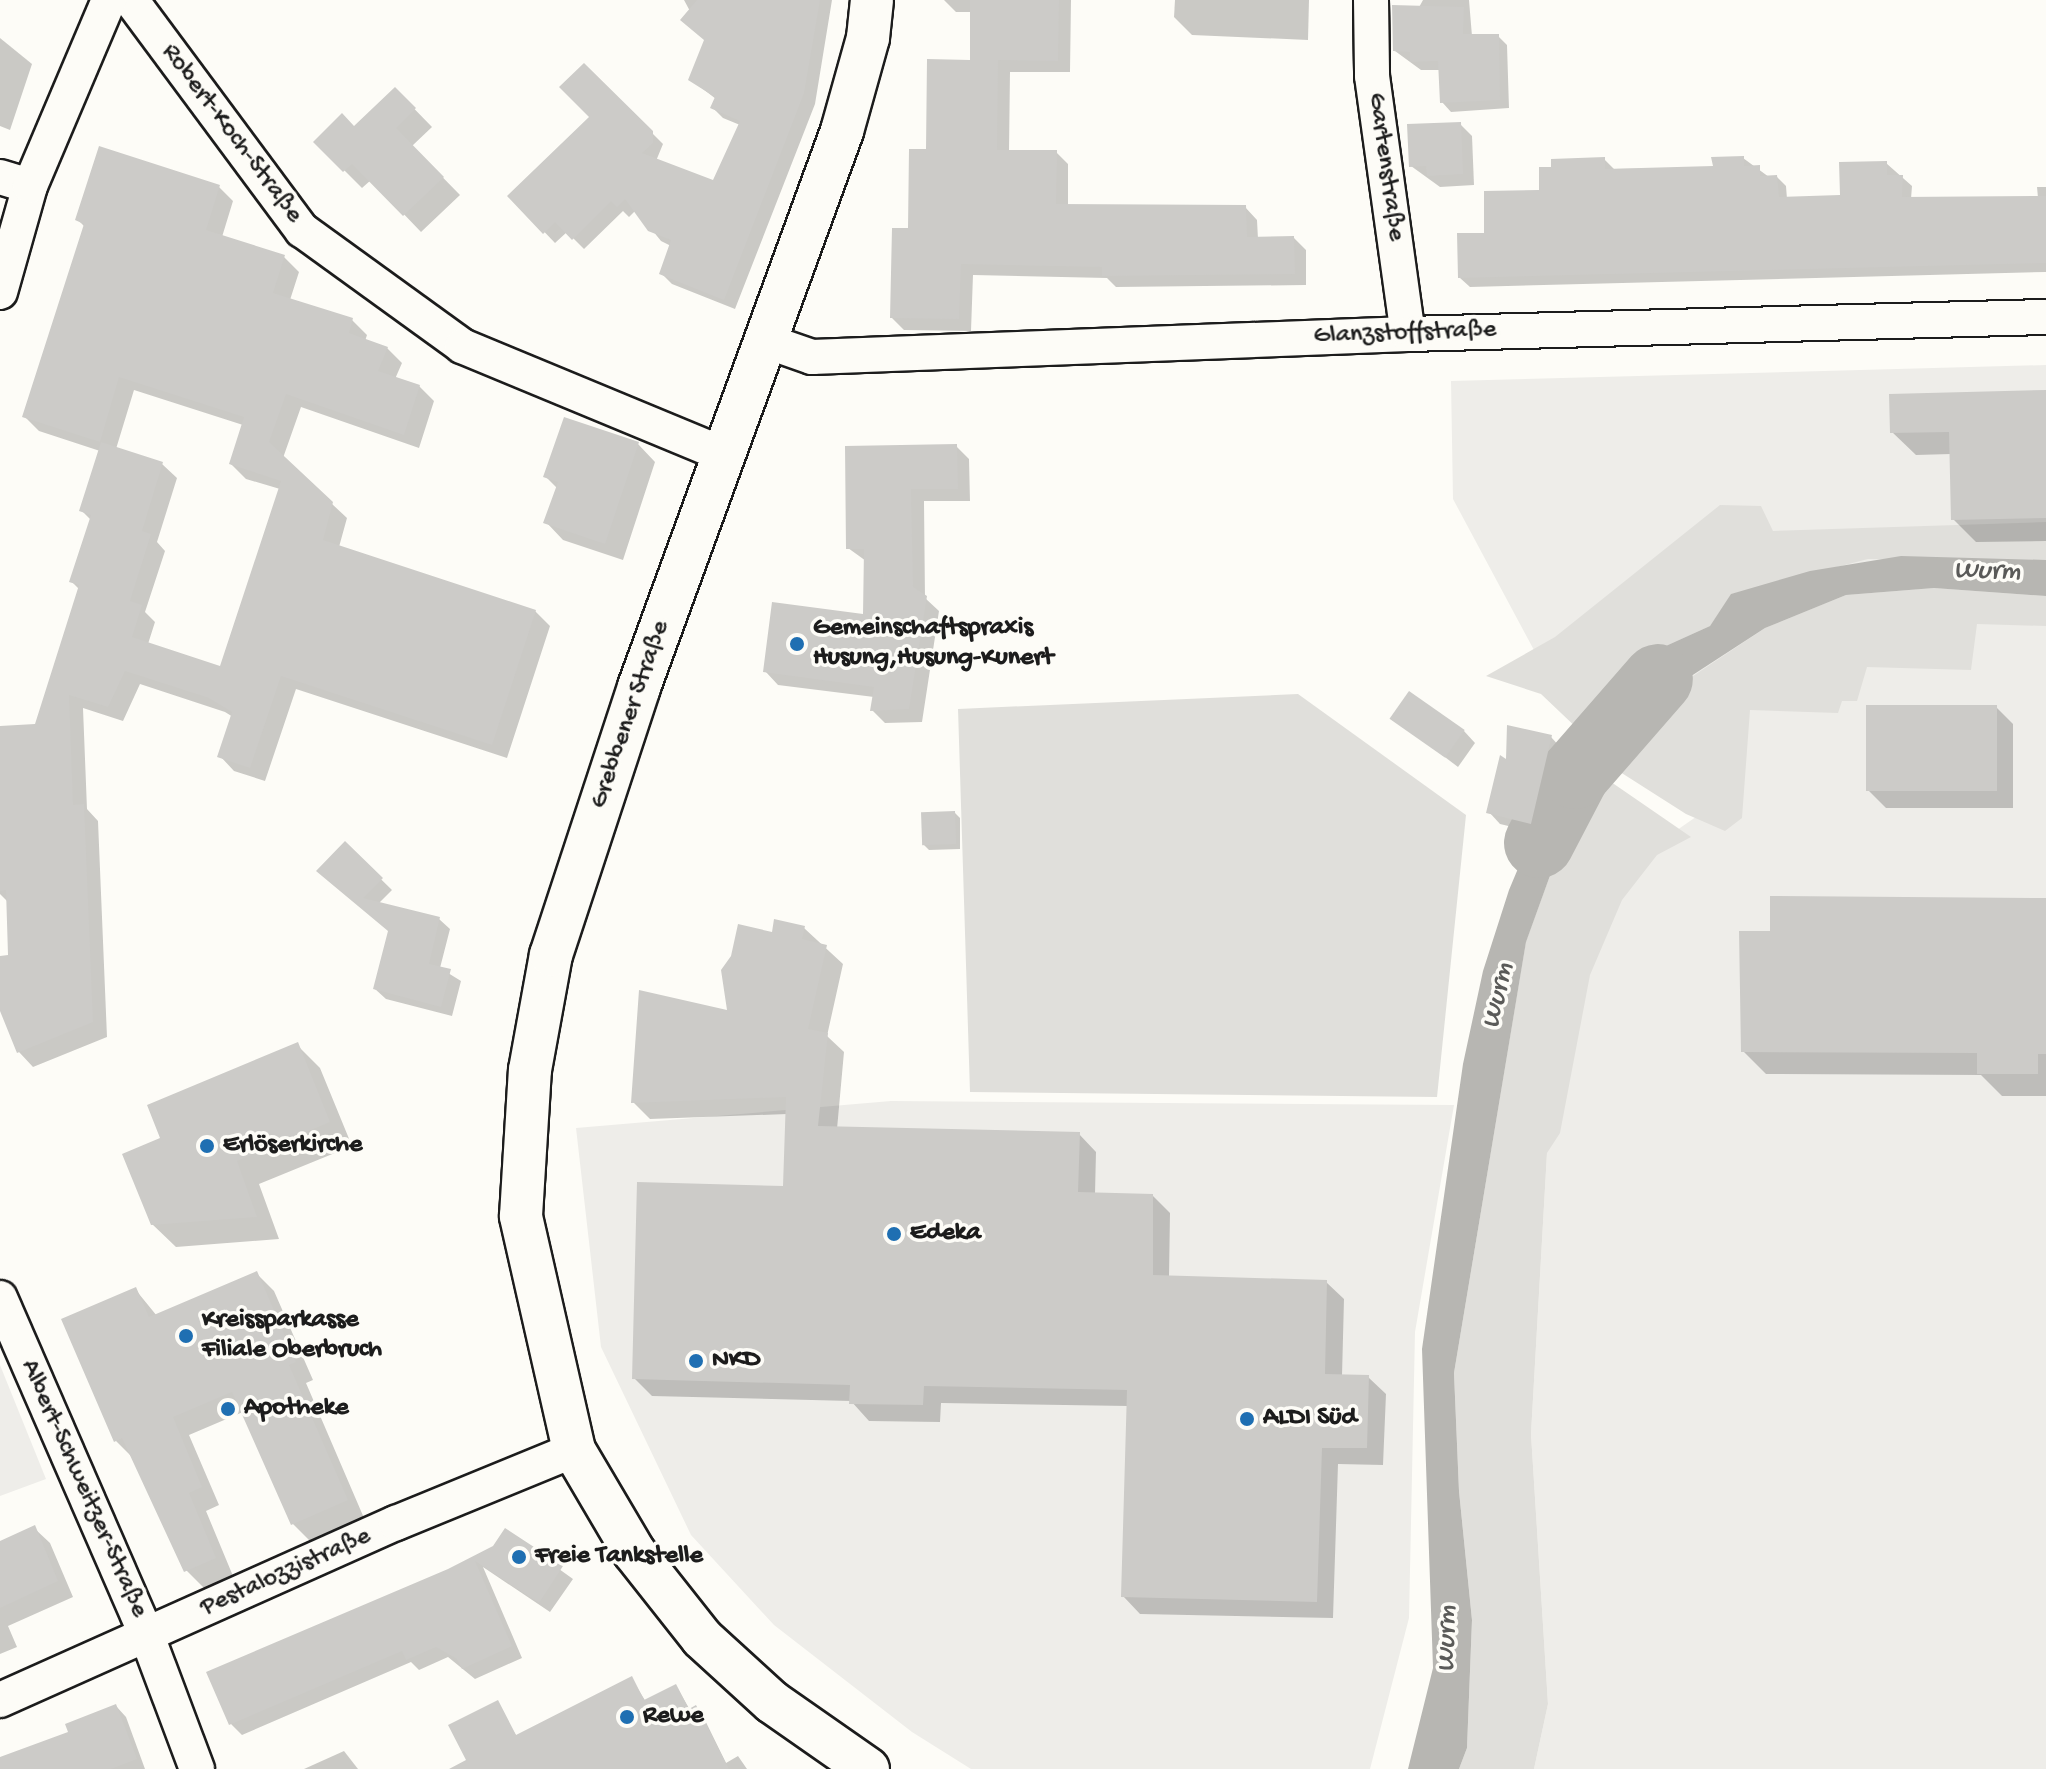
<!DOCTYPE html>
<html>
<head>
<meta charset="utf-8">
<style>
  body { margin:0 }
  #map { position:relative; width:2046px; height:1769px; overflow:hidden; background:#fdfcf7; font-family:"Gochi Hand",sans-serif }
  div>[style] { position:absolute }
  [style*='--x'] { left:calc(var(--x)*1px); top:calc(var(--y)*1px); width:calc(var(--w)*1px); rotate:calc(var(--a)*1deg) }
  .built>* { inset:0; background:#eeede9 }
  .green>* { inset:0; background:#e0dfdb }
  .water>* { inset:0; background:#b7b6b2 }
  .shadow>* { inset:0; background:#0003 }
  .river>* { height:70px; margin:-35px; padding:0 35px; transform-origin:35px; border-radius:35px; background:#b7b6b2 }
  .building>* { inset:0; background:#cccbc8; transform-origin:0 0 }
  .roads { filter:drop-shadow(2px 0 #1c1c1c) drop-shadow(-2px 0 #1c1c1c) drop-shadow(0 2px #1c1c1c) drop-shadow(0 -2px #1c1c1c) }
  .minor>* { height:34px; margin:-17px; padding:0 17px; transform-origin:17px; border-radius:17px; background:#fdfcf7 }
  .tertiary>* { height:42px; margin:-21px; padding:0 21px; transform-origin:21px; border-radius:21px; background:#fdfcf7 }
  .dots>* { width:22px; height:22px; translate:-50% -50%; box-sizing:border-box; border:4px solid #fdfcf7; border-radius:50% }
  span { translate:-50% -50%; white-space:nowrap; text-align:center; line-height:1.15; -webkit-text-stroke:7px #fdfcf7; paint-order:stroke }
  .street-label { font-size:26px; color:#1c1c1c }
  .poi-label { font-size:26px; color:#1c1c1c; font-weight:700 }
  .left { translate:0 -50%; text-align:left }
  .water-label { font-size:28px; color:#5a5a58; font-style:italic }
</style>
</head>
<body>
<div id="map">
  <div class="built">
    <i style="clip-path:polygon(2046px 365px,2046px 1769px,1534px 1769px,1548px 1704px,1531px 1434px,1547px 1153px,1572px 1009px,1618px 871px,1716px 803px,1542px 665px,1453px 499px,1451px 381px)"></i>
    <i style="clip-path:polygon(891px 1101px,1454px 1105px,1415px 1332px,1409px 1618px,1370px 1769px,971px 1769px,912px 1732px,774px 1625px,691px 1535px,601px 1347px,576px 1128px)"></i>
    <i style="clip-path:polygon(0 1365px,46px 1479px,0 1496px)"></i>
  </div>
  <div class="green">
    <i style="clip-path:polygon(1720px 505px,1761px 506px,1773px 531px,2046px 522px,2046px 560px,1868px 559px,1732px 594px,1710px 626px,1668px 645px,1631px 675px,1581px 732px,1541px 694px,1486px 676px,1555px 637px)"></i>
    <i style="clip-path:polygon(1934px 588px,2046px 596px,2046px 626px,1977px 624px,1971px 670px,1867px 667px,1857px 701px,1842px 701px,1838px 713px,1750px 710px,1742px 818px,1725px 831px,1686px 814px,1606px 763px,1654px 702px,1765px 628px,1846px 595px)"></i>
    <i style="clip-path:polygon(1298px 694px,1466px 815px,1437px 1097px,970px 1092px,958px 709px)"></i>
    <i style="clip-path:polygon(1598px 773px,1691px 837px,1657px 855px,1622px 900px,1590px 975px,1560px 1133px,1547px 1153px,1531px 1434px,1548px 1704px,1534px 1769px,1459px 1769px,1467px 1748px,1472px 1620px,1459px 1491px,1454px 1373px,1526px 941px,1560px 848px)"></i>
  </div>
  <div class="water">
    <i style="clip-path:polygon(1901px 556px,2046px 560px,2046px 596px,1934px 588px,1846px 595px,1765px 628px,1685px 680px,1654px 702px,1606px 763px,1581px 732px,1631px 675px,1668px 645px,1710px 626px,1731px 594px,1810px 571px)"></i>
    <i style="clip-path:polygon(1571px 742px,1598px 773px,1560px 848px,1526px 942px,1454px 1373px,1459px 1491px,1472px 1620px,1467px 1748px,1459px 1769px,1408px 1769px,1433px 1668px,1422px 1349px,1463px 1064px,1483px 971px,1509px 890px)"></i>
  </div>
  <div class="shadow">
    <i style="clip-path:polygon(684px 0,832px 0,815px 104px,735px 309px,672px 284px,661px 273px,671px 246px,661px 241px,636px 210px,629px 217px,623px 211px,584px 249px,567px 232px,555px 243px,510px 196px,592px 118px,584px 65px,663px 144px,656px 161px,714px 183px,740px 125px,723px 118px,713px 108px,716px 99px,690px 79px,706px 41px)"></i>
    <i style="clip-path:polygon(944px 0,1071px 0,1070px 72px,1010px 72px,1009px 152px,1056px 152px,1068px 164px,1068px 206px,1245px 207px,1257px 220px,1258px 239px,1294px 238px,1306px 250px,1306px 285px,1116px 287px,1107px 278px,973px 275px,971px 331px,904px 330px,892px 318px,928px 151px,972px 62px,972px 12px,956px 12px)"></i>
    <i style="clip-path:polygon(1175px 0,1309px 0,1308px 40px,1192px 35px,1174px 17px)"></i>
    <i style="clip-path:polygon(1423px 0,1469px 0,1472px 36px,1498px 36px,1507px 45px,1509px 108px,1451px 112px,1442px 102px,1441px 70px,1421px 70px,1395px 51px)"></i>
    <i style="clip-path:polygon(0 38px,32px 64px,10px 130px,0 126px)"></i>
    <i style="clip-path:polygon(395px 89px,432px 127px,412px 146px,460px 195px,421px 232px,371px 180px,362px 188px,316px 142px,355px 129px)"></i>
    <i style="clip-path:polygon(1460px 124px,1472px 136px,1474px 185px,1440px 187px,1411px 166px)"></i>
    <i style="clip-path:polygon(1743px 158px,1769px 177px,1777px 177px,1786px 186px,1787px 199px,1842px 196px,1886px 163px,1912px 186px,1911px 199px,2038px 198px,2037px 187px,2046px 187px,2046px 272px,1470px 287px,1460px 278px,1486px 235px,1541px 192px,1604px 159px,1614px 169px,1715px 168px)"></i>
    <i style="clip-path:polygon(evenodd,219px 187px,233px 201px,222px 237px,284px 257px,299px 272px,290px 300px,352px 320px,367px 335px,365px 341px,387px 348px,402px 363px,395px 379px,419px 386px,434px 401px,419px 448px,301px 407px,283px 458px,347px 518px,339px 547px,535px 611px,550px 626px,507px 758px,296px 689px,265px 781px,234px 771px,220px 756px,233px 717px,225px 712px,140px 684px,123px 721px,83px 708px,87px 809px,98px 821px,107px 1037px,33px 1067px,19px 1052px,0 982px,0 958px,10px 957px,8px 902px,0 894px,0 728px,37px 726px,80px 590px,71px 581px,91px 520px,81px 510px,100px 451px,39px 431px,24px 416px,85px 227px,78px 220px,219px 187px,134px 390px,243px 425px,231px 464px,246px 479px,280px 489px,222px 668px,148px 644px,155px 622px,145px 612px,165px 551px,157px 542px,177px 478px,162px 464px,116px 449px,134px 390px)"></i>
    <i style="clip-path:polygon(2046px 392px,2046px 541px,1976px 542px,1953px 519px,1951px 454px,1916px 455px,1892px 432px)"></i>
    <i style="clip-path:polygon(638px 444px,655px 462px,623px 560px,563px 540px,546px 522px,558px 489px,545px 476px)"></i>
    <i style="clip-path:polygon(956px 446px,969px 459px,970px 501px,924px 501px,925px 598px,939px 611px,922px 722px,885px 723px,872px 710px,874px 697px,778px 685px,765px 671px,865px 616px,866px 561px,848px 548px)"></i>
    <i style="clip-path:polygon(1996px 707px,2013px 724px,2013px 808px,1886px 808px,1868px 790px)"></i>
    <i style="clip-path:polygon(1392px 717px,1464px 731px,1475px 743px,1458px 767px)"></i>
    <i style="clip-path:polygon(1551px 737px,1562px 749px,1542px 834px,1500px 824px,1489px 812px,1508px 763px)"></i>
    <i style="clip-path:polygon(955px 813px,960px 818px,960px 849px,929px 850px,924px 845px)"></i>
    <i style="clip-path:polygon(345px 844px,392px 890px,378px 904px,439px 919px,450px 929px,440px 968px,461px 981px,452px 1016px,386px 999px,375px 989px,390px 931px,329px 881px)"></i>
    <i style="clip-path:polygon(2046px 900px,2046px 1096px,2002px 1096px,1981px 1075px,1766px 1074px,1743px 1051px,1772px 933px)"></i>
    <i style="clip-path:polygon(804px 928px,843px 964px,827px 1036px,844px 1052px,837px 1129px,1079px 1134px,1096px 1152px,1095px 1194px,1153px 1196px,1170px 1213px,1169px 1277px,1326px 1282px,1344px 1299px,1342px 1376px,1368px 1377px,1386px 1394px,1383px 1465px,1338px 1464px,1333px 1618px,1140px 1614px,1123px 1596px,1128px 1406px,941px 1403px,940px 1422px,869px 1421px,851px 1401px,652px 1396px,634px 1378px,785px 1188px,787px 1114px,650px 1119px,633px 1102px,729px 1012px,773px 934px)"></i>
    <i style="clip-path:polygon(297px 1045px,320px 1068px,352px 1146px,259px 1184px,279px 1239px,176px 1247px,152px 1224px,163px 1139px)"></i>
    <i style="clip-path:polygon(256px 1273px,274px 1291px,313px 1380px,306px 1383px,364px 1518px,310px 1541px,292px 1523px,243px 1412px,189px 1435px,219px 1505px,206px 1511px,233px 1576px,204px 1588px,186px 1570px,133px 1458px,116px 1441px,135px 1289px,157px 1316px)"></i>
    <i style="clip-path:polygon(34px 1528px,50px 1543px,73px 1597px,8px 1626px,17px 1647px,0 1654px,0 1543px)"></i>
    <i style="clip-path:polygon(506px 1531px,573px 1579px,550px 1612px,483px 1567px,522px 1658px,475px 1679px,448px 1657px,419px 1670px,411px 1662px,242px 1735px,231px 1724px,209px 1673px,449px 1571px,494px 1548px)"></i>
    <i style="clip-path:polygon(632px 1679px,646px 1702px,676px 1686px,690px 1710px,701px 1712px,726px 1763px,738px 1756px,747px 1769px,473px 1769px,497px 1703px,517px 1737px)"></i>
    <i style="clip-path:polygon(116px 1706px,126px 1717px,145px 1769px,0 1769px,0 1760px,70px 1733px)"></i>
    <i style="clip-path:polygon(344px 1751px,358px 1769px,304px 1769px)"></i>
  </div>
  <div class="river">
    <i style="--x:1539;--y:843;--w:78;--a:-62.4"></i>
    <i style="--x:1575;--y:774;--w:126;--a:-48.9"></i>
  </div>
  <div class="building">
    <i style="clip-path:polygon(697px 0,820px 0,804px 93px,724px 300px,659px 274px,671px 240px,648px 231px,625px 199px,617px 207px,611px 201px,572px 240px,555px 222px,543px 234px,507px 196px,589px 117px,559px 87px,584px 63px,653px 131px,653px 143px,642px 153px,713px 180px,740px 121px,710px 108px,715px 97px,688px 80px,704px 40px,680px 20px)"></i>
    <i style="clip-path:polygon(970px 0,1059px 0,1058px 61px,998px 60px,997px 150px,1057px 150px,1056px 204px,1246px 205px,1247px 237px,1294px 236px,1295px 274px,1102px 276px,1102px 267px,961px 264px,959px 319px,890px 318px,892px 228px,908px 228px,909px 149px,926px 149px,927px 59px,970px 60px)"></i>
    <i style="clip-path:polygon(1392px 5px,1464px 7px,1463px 34px,1499px 34px,1500px 100px,1440px 103px,1438px 61px,1410px 62px,1410px 52px,1393px 51px)"></i>
    <i style="clip-path:polygon(395px 87px,416px 108px,396px 128px,444px 177px,403px 216px,352px 164px,343px 172px,313px 142px,342px 113px,354px 126px)"></i>
    <i style="clip-path:polygon(1461px 122px,1463px 174px,1427px 176px,1426px 166px,1409px 167px,1407px 124px)"></i>
    <i style="clip-path:polygon(99px 146px,220px 185px,206px 230px,285px 255px,273px 293px,353px 318px,349px 333px,388px 347px,378px 371px,420px 385px,404px 435px,286px 394px,269px 442px,333px 502px,323px 540px,536px 610px,492px 745px,281px 676px,250px 768px,217px 757px,232px 712px,209px 698px,125px 671px,108px 707px,69px 695px,73px 805px,84px 804px,93px 1022px,17px 1053px,0 1011px,0 956px,8px 955px,6px 890px,0 891px,0 726px,35px 724px,79px 585px,69px 582px,91px 515px,79px 511px,101px 442px,163px 462px,142px 531px,151px 534px,130px 601px,142px 605px,132px 637px,220px 666px,281px 481px,229px 464px,244px 417px,119px 377px,100px 442px,22px 417px,84px 224px,75px 220px)"></i>
    <i style="clip-path:polygon(1744px 156px,1744px 166px,1760px 165px,1760px 176px,1777px 175px,1779px 197px,1840px 195px,1839px 162px,1887px 161px,1887px 175px,1903px 175px,1902px 197px,2046px 196px,2046px 263px,1458px 278px,1457px 233px,1484px 233px,1484px 191px,1539px 190px,1539px 167px,1551px 167px,1551px 159px,1605px 157px,1605px 169px,1713px 166px,1711px 157px)"></i>
    <i style="clip-path:polygon(2046px 390px,2046px 518px,1951px 520px,1949px 432px,1890px 433px,1889px 394px)"></i>
    <i style="clip-path:polygon(564px 417px,639px 442px,605px 544px,543px 523px,558px 482px,543px 477px)"></i>
    <i style="clip-path:polygon(957px 444px,958px 489px,911px 489px,913px 587px,927px 596px,909px 709px,870px 711px,874px 687px,763px 672px,772px 602px,863px 614px,864px 549px,846px 549px,845px 446px)"></i>
    <i style="left:1409px;top:691px;width:68px;height:34px;rotate:35deg"></i>
    <i style="left:1866px;top:705px;width:131px;height:86px"></i>
    <i style="clip-path:polygon(1507px 725px,1552px 735px,1531px 824px,1486px 813px,1500px 755px,1506px 759px)"></i>
    <i style="left:955px;top:811px;width:33px;height:34px;rotate:88deg"></i>
    <i style="clip-path:polygon(345px 841px,383px 878px,363px 898px,440px 917px,429px 964px,451px 969px,441px 1007px,373px 989px,388px 931px,316px 871px)"></i>
    <i style="clip-path:polygon(1770px 896px,2046px 898px,2046px 1054px,2038px 1054px,2038px 1074px,1977px 1074px,1977px 1053px,1741px 1052px,1739px 931px,1770px 931px)"></i>
    <i style="clip-path:polygon(774px 919px,805px 926px,802px 939px,827px 945px,808px 1029px,828px 1033px,818px 1126px,1080px 1132px,1078px 1192px,1153px 1194px,1153px 1275px,1327px 1280px,1325px 1374px,1369px 1375px,1367px 1448px,1322px 1448px,1317px 1602px,1121px 1597px,1127px 1390px,924px 1386px,923px 1405px,849px 1404px,850px 1385px,632px 1379px,637px 1182px,783px 1186px,786px 1097px,631px 1103px,639px 990px,727px 1010px,721px 970px,731px 956px,738px 924px,772px 932px)"></i>
    <i style="clip-path:polygon(298px 1042px,330px 1122px,237px 1161px,257px 1217px,151px 1225px,122px 1154px,160px 1138px,147px 1105px)"></i>
    <i style="clip-path:polygon(257px 1271px,296px 1362px,289px 1365px,348px 1500px,291px 1525px,232px 1392px,173px 1417px,202px 1487px,189px 1493px,216px 1558px,184px 1572px,122px 1438px,114px 1442px,61px 1319px,136px 1287px,149px 1317px)"></i>
    <i style="clip-path:polygon(35px 1525px,58px 1581px,0 1608px,0 1541px)"></i>
    <i style="clip-path:polygon(505px 1528px,563px 1566px,539px 1603px,475px 1561px,512px 1646px,462px 1669px,457px 1659px,436px 1647px,406px 1660px,402px 1651px,229px 1725px,206px 1672px,448px 1569px,493px 1546px)"></i>
    <i style="clip-path:polygon(632px 1676px,644px 1700px,676px 1684px,689px 1709px,696px 1705px,729px 1769px,449px 1769px,466px 1760px,448px 1725px,498px 1700px,516px 1735px)"></i>
    <i style="clip-path:polygon(116px 1704px,137px 1759px,111px 1769px,0 1769px,0 1757px,68px 1732px,65px 1724px)"></i>
  </div>
  <div class="roads">
    <div class="minor">
      <i style="--x:131;--y:0;--w:287;--a:53.4"></i>
      <i style="--x:302;--y:230;--w:198;--a:35.9"></i>
      <i style="--x:462;--y:346;--w:282;--a:22.5"></i>
      <i style="--x:1371;--y:0;--w:76;--a:89.2"></i>
      <i style="--x:1372;--y:76;--w:260;--a:82.1"></i>
      <i style="--x:0;--y:177;--w:31;--a:17"></i>
      <i style="--x:0;--y:292;--w:110;--a:-74.2"></i>
      <i style="--x:30;--y:186;--w:202;--a:-67"></i>
      <i style="--x:766;--y:341;--w:49;--a:19.2"></i>
      <i style="--x:812;--y:357;--w:596;--a:-2.21"></i>
      <i style="--x:1408;--y:334;--w:638;--a:-1.53"></i>
      <i style="--x:0;--y:1298;--w:369;--a:66.5"></i>
      <i style="--x:147;--y:1636;--w:142;--a:69.4"></i>
      <i style="--x:0;--y:1700;--w:434;--a:-24.1"></i>
      <i style="--x:396;--y:1523;--w:192;--a:-22.3"></i>
    </div>
    <div class="tertiary">
      <i style="--x:868;--y:1769;--w:117;--a:-145.1"></i>
      <i style="--x:772;--y:1702;--w:95;--a:-137.6"></i>
      <i style="--x:702;--y:1638;--w:110;--a:-128.3"></i>
      <i style="--x:634;--y:1552;--w:118;--a:-120.5"></i>
      <i style="--x:574;--y:1450;--w:240;--a:-102.8"></i>
      <i style="--x:521;--y:1216;--w:146;--a:-86.5"></i>
      <i style="--x:530;--y:1070;--w:117;--a:-79.7"></i>
      <i style="--x:551;--y:955;--w:282;--a:-71.8"></i>
      <i style="--x:639;--y:687;--w:592;--a:-69.94"></i>
      <i style="--x:842;--y:131;--w:97;--a:-74.4"></i>
      <i style="--x:868;--y:38;--w:38;--a:-84"></i>
    </div>
  </div>
  <div class="dots">
    <i style="left:797px;top:644px;background:#1f6fb2"></i>
    <i style="left:207px;top:1146px;background:#1f6fb2"></i>
    <i style="left:894px;top:1234px;background:#1f6fb2"></i>
    <i style="left:186px;top:1336px;background:#1f6fb2"></i>
    <i style="left:696px;top:1361px;background:#1f6fb2"></i>
    <i style="left:228px;top:1409px;background:#1f6fb2"></i>
    <i style="left:1247px;top:1419px;background:#1f6fb2"></i>
    <i style="left:519px;top:1557px;background:#1f6fb2"></i>
    <i style="left:627px;top:1717px;background:#1f6fb2"></i>
  </div>
  <div class="street-label">
    <span style="left:231px;top:134px;rotate:53deg">Robert-Koch-Straße</span>
    <span style="left:1385px;top:167px;rotate:82deg">Gartenstraße</span>
    <span style="left:1405px;top:334px;rotate:-2deg">Glanzstoffstraße</span>
    <span style="left:631px;top:715px;rotate:-71deg">Grebbener Straße</span>
    <span style="left:83px;top:1489px;rotate:66deg">Albert-Schweitzer-Straße</span>
    <span style="left:286px;top:1573px;rotate:-24deg">Pestalozzistraße</span>
  </div>
  <div class="poi-label">
    <span class="left" style="left:813px;top:644px">Gemeinschaftspraxis<br>Husung,Husung-Kunert</span>
    <span class="left" style="left:223px;top:1146px">Erlöserkirche</span>
    <span class="left" style="left:910px;top:1234px">Edeka</span>
    <span class="left" style="left:202px;top:1336px">Kreissparkasse<br>Filiale Oberbruch</span>
    <span class="left" style="left:712px;top:1361px">NKD</span>
    <span class="left" style="left:244px;top:1409px">Apotheke</span>
    <span class="left" style="left:1263px;top:1419px">ALDI Süd</span>
    <span class="left" style="left:535px;top:1557px">Freie Tankstelle</span>
    <span class="left" style="left:643px;top:1717px">Rewe</span>
  </div>
  <div class="water-label">
    <span style="left:1987px;top:572px;rotate:1deg">Wurm</span>
    <span style="left:1499px;top:996px;rotate:-77deg">Wurm</span>
    <span style="left:1448px;top:1639px;rotate:-89deg">Wurm</span>
  </div>
</div>
</body>
</html>
